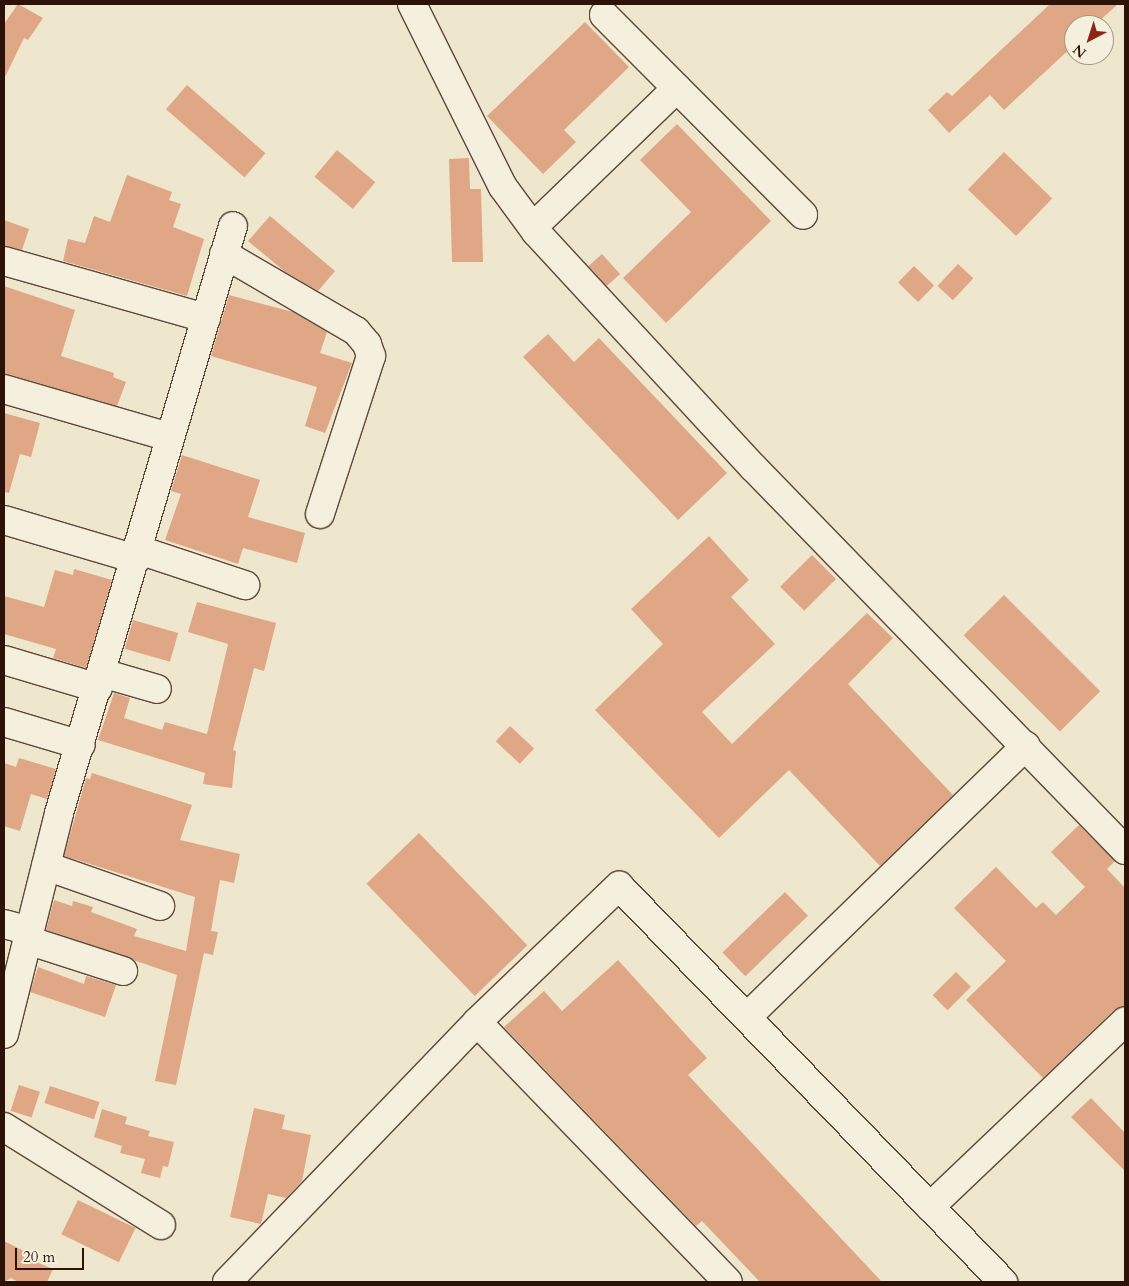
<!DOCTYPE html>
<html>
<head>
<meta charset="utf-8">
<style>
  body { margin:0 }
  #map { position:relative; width:1129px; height:1286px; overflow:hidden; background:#efe7cd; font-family:Cardo,serif }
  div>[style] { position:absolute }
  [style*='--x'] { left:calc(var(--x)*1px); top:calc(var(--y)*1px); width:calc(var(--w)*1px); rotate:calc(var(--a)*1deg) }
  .building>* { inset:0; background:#dfa785; transform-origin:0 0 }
  .roads { filter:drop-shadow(1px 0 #5e4738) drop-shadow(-1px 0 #5e4738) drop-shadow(0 1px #5e4738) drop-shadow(0 -1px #5e4738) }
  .minor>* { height:28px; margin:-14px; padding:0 14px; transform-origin:14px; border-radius:14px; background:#f5efde }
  span { translate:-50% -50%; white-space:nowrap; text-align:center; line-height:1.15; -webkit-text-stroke:4px #f5efde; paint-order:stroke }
  .frame { position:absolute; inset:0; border:5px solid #2d1207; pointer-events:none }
  .north { position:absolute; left:1064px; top:15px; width:50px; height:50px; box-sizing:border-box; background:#f5efde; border:1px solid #a59788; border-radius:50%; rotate:220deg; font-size:14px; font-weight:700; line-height:20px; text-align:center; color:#2d1207 }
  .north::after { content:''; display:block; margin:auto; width:18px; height:22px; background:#8f2418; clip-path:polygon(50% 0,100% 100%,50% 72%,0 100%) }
  .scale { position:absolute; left:15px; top:1248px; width:69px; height:22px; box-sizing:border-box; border:2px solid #2d1207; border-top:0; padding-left:6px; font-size:15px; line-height:18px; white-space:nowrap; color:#2d1207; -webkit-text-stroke:4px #f5efde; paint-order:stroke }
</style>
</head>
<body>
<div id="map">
  <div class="building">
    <i style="clip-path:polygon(18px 4px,43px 18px,28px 40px,24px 38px,4px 79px,4px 24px)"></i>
    <i style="clip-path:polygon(1050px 4px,1118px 4px,1095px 25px,1074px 25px,1074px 45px,1004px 110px,990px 95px,949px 133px,928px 110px,947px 92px,952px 96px)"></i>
    <i style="clip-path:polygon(585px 22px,629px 67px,564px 130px,576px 142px,543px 174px,487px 116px)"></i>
    <i style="left:187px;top:85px;width:104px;height:32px;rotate:41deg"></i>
    <i style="clip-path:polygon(677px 124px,771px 221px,666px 323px,623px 278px,691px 212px,640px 160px)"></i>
    <i style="left:337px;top:150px;width:50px;height:35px;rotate:40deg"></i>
    <i style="left:1004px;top:152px;width:67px;height:52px;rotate:44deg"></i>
    <i style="clip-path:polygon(469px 158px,470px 189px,481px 189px,483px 262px,452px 262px,449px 159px)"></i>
    <i style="clip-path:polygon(127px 175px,172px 192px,169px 200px,181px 204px,173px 227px,204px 239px,187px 296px,63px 261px,68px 239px,85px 243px,94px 216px,110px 222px)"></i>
    <i style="clip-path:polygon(270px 216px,335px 271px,318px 291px,284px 271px,248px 241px)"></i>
    <i style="clip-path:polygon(4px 220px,29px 229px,22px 250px,4px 246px)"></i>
    <i style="left:602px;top:254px;width:27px;height:18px;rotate:48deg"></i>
    <i style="left:958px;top:264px;width:21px;height:30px;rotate:43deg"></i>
    <i style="left:914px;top:266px;width:28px;height:23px;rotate:44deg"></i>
    <i style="clip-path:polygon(4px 286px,75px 310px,61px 356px,114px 373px,113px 377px,126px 382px,117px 406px,4px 373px)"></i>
    <i style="clip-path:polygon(229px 295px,293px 312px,327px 332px,320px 353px,352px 363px,325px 433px,305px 426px,317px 387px,211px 356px)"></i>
    <i style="clip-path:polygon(548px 334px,574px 362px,599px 338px,727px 473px,678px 520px,523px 357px)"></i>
    <i style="clip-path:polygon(4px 413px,40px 423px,31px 457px,20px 454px,9px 493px,4px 492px)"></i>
    <i style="clip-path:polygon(182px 455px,260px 480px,248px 517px,305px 533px,297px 563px,243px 548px,238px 564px,165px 540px,181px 494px,171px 491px)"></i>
    <i style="clip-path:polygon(709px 536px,749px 580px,731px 597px,775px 644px,702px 712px,732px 744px,867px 613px,893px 638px,848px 684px,953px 795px,880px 866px,789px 770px,719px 838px,595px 710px,663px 644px,631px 609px)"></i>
    <i style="left:812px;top:555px;width:34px;height:45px;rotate:45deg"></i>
    <i style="clip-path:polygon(74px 569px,112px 580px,86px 668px,53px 658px,56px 649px,4px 634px,4px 596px,44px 607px,55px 570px,73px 575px)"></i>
    <i style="left:1004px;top:595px;width:136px;height:57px;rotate:45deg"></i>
    <i style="clip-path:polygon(197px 602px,276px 623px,264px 671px,254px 668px,233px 750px,236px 751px,232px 788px,203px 784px,205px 773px,98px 740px,114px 693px,130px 698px,124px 718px,162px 730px,165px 722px,207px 734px,228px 644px,188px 632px)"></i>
    <i style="left:133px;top:620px;width:47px;height:30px;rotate:16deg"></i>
    <i style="left:510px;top:726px;width:33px;height:21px;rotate:43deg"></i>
    <i style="clip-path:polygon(19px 758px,56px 769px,47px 799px,31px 794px,20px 831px,4px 826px,4px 763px,16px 767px)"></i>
    <i style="clip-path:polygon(92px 773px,192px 805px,180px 840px,240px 854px,234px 883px,220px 880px,211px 931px,218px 932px,213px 955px,204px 953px,176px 1085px,155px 1081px,177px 975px,46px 930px,54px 900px,72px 906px,73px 901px,93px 907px,91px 912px,137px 929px,134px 936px,186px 951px,195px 897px,64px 856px,86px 778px,90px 779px)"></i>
    <i style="clip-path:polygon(1079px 825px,1115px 861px,1107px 869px,1125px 888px,1125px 1006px,1114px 1010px,1043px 1078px,966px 1000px,1006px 961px,954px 908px,996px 867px,1036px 908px,1043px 902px,1056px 915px,1085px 887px,1051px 852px)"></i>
    <i style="left:419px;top:833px;width:156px;height:73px;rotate:46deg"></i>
    <i style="left:785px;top:892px;width:33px;height:87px;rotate:46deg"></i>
    <i style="clip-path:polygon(618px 960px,707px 1058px,688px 1075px,882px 1282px,760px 1282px,702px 1221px,696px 1226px,504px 1027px,544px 991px,562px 1011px)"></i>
    <i style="clip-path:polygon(38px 967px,84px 984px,86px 976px,116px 985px,105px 1017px,30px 992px)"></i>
    <i style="left:956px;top:972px;width:21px;height:33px;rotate:45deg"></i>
    <i style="left:19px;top:1085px;width:22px;height:27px;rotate:18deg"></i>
    <i style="left:50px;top:1086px;width:52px;height:18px;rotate:18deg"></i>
    <i style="clip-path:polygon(1091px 1098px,1125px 1133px,1125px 1171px,1071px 1117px)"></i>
    <i style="clip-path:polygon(254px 1108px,285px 1115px,282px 1129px,311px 1135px,302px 1181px,286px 1198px,268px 1194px,261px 1224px,230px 1217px)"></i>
    <i style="clip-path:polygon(102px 1109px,127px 1117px,125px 1124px,150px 1131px,148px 1136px,174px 1142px,168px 1167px,163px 1166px,160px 1178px,141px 1173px,145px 1159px,120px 1153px,122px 1146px,94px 1137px)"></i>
    <i style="left:78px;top:1200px;width:64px;height:38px;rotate:26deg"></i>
    <i style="clip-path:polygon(4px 1241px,24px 1251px,22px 1256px,53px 1269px,47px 1282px,18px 1282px,11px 1278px,4px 1282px)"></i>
  </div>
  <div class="roads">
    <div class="minor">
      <i style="--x:412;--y:4;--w:204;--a:63.6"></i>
      <i style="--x:503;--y:187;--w:56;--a:53.7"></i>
      <i style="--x:536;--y:232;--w:320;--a:47.3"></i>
      <i style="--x:753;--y:467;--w:534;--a:45.83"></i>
      <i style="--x:604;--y:15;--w:282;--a:45.1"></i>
      <i style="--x:533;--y:227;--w:200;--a:-44"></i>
      <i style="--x:224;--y:254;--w:153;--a:30.3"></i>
      <i style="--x:356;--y:331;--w:17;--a:50"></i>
      <i style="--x:367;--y:344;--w:13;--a:72"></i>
      <i style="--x:371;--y:356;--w:166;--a:107.9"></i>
      <i style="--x:4;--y:261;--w:210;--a:15.8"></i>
      <i style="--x:4;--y:389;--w:172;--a:16.2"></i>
      <i style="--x:4;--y:520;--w:138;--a:16.5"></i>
      <i style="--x:139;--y:550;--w:112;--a:18.3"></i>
      <i style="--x:4;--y:660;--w:98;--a:16.6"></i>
      <i style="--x:102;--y:673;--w:57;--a:16.2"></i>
      <i style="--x:4;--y:722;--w:80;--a:16.6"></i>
      <i style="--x:46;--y:866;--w:121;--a:19.3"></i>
      <i style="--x:4;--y:924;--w:27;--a:15"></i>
      <i style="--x:27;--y:940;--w:101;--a:17.9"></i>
      <i style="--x:747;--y:1017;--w:389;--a:-44.2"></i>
      <i style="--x:477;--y:1022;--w:361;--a:46"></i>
      <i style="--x:4;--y:1034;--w:228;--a:-76"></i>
      <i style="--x:59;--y:813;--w:612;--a:-73.49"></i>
      <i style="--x:4;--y:1127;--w:185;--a:32"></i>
      <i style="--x:930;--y:1207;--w:269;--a:-43.6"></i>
      <i style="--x:227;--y:1282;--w:361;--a:-46.1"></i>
      <i style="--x:477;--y:1022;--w:197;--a:-43.8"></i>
      <i style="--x:619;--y:886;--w:552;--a:45.88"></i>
    </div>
  </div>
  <div class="frame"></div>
  <div class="north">N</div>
  <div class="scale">20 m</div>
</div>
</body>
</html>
